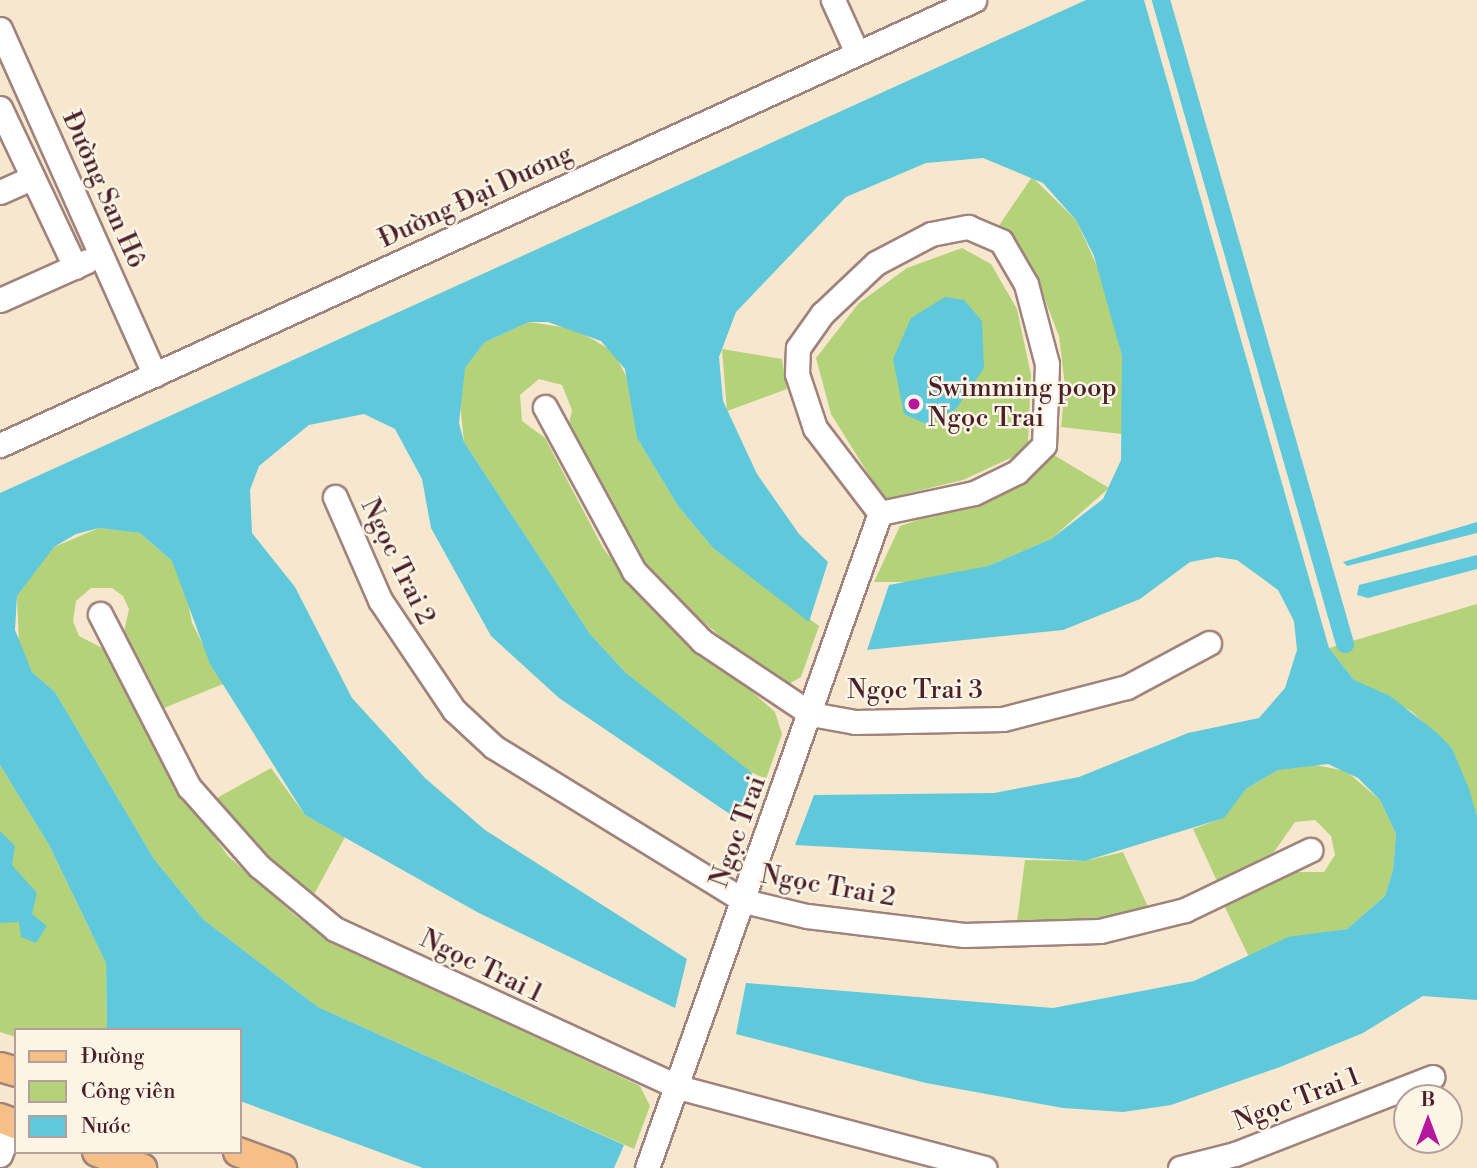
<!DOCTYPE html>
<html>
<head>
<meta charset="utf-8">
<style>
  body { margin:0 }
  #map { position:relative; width:1477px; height:1168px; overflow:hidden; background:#f7e7ce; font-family:"Libre Bodoni",serif }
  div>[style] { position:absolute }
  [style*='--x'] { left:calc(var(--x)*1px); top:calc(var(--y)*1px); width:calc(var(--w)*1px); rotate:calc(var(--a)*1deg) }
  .green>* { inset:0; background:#b3d27a }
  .water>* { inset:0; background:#5fc8da }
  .canal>* { height:18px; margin:-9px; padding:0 9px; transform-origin:9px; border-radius:9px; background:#5fc8da }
  .roads { filter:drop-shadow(2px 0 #a0837c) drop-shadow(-2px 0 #a0837c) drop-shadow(0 2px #a0837c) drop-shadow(0 -2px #a0837c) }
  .minor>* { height:23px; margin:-11.5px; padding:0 11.5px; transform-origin:11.5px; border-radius:11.5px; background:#fff }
  .major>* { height:28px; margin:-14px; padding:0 14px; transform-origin:14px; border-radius:14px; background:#f5bf86 }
  .dots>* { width:19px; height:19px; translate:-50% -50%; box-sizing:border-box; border:4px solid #fcf5e5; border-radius:50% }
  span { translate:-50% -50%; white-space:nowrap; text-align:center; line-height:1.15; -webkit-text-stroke:5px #fcf5e5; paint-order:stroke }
  .street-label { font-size:26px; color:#4a1f2b }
  .poi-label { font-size:26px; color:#4a1f2b }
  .left { translate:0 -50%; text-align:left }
  .legend { position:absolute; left:14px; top:1028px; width:228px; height:126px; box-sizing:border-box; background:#fcf5e5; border:2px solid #b59f9b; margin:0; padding:9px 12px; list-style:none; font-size:21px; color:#4a1f2b }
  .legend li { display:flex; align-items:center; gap:14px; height:35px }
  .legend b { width:35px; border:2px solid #b59f9b }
  .north { position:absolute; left:1393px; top:1084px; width:70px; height:70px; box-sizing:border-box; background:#fcf5e5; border:2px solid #b59f9b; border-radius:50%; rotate:0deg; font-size:19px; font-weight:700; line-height:28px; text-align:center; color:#4a1f2b }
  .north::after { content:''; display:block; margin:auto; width:24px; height:32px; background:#b5179e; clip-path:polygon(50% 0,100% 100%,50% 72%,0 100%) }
</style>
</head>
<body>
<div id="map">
  <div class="green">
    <i style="clip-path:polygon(1032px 177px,1076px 220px,1102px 277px,1122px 356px,1122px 434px,1061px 427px,1065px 386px,1059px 336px,1033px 269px,998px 227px)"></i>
    <i style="clip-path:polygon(962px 248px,991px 264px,1017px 309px,1031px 375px,1028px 442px,1015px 456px,963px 480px,884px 499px,831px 414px,816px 358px,859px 303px,907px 268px)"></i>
    <i style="clip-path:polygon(529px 322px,575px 329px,614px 352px,629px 382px,637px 438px,678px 506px,713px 548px,819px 626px,801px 677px,780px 689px,655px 579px,620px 532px,568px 429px,572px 410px,562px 385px,539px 379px,520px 395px,522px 421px,545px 438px,603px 548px,635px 589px,775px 712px,782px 734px,766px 779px,737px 766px,626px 673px,590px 634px,464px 442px,459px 394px,465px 368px,485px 342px)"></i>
    <i style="clip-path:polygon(722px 349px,782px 359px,787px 389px,727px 411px)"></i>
    <i style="clip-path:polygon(1054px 455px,1109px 488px,1051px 539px,988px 566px,926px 582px,874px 582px,900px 526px,1013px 488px)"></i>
    <i style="clip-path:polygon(99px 528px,140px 533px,172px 561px,184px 583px,192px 623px,223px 684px,164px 708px,124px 632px,129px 609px,123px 596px,112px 588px,91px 588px,76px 601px,73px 621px,79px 636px,106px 650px,181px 789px,228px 856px,297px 917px,348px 948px,640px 1086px,650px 1106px,634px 1149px,318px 1007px,204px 920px,154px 859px,55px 692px,32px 672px,19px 646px,17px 596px,35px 569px,54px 547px)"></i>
    <i style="clip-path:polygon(1477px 604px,1477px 816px,1452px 748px,1411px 711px,1354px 680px,1329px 648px)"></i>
    <i style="clip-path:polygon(1305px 763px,1346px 771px,1380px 800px,1396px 834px,1393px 870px,1385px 896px,1347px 929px,1308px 935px,1249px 957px,1223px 903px,1283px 872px,1324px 872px,1335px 855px,1331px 836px,1315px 820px,1295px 822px,1274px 852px,1217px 881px,1193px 829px,1223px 818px,1246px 789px,1278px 770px)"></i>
    <i style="clip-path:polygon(0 765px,49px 845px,106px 963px,107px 1030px,16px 1030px,16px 1037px,0 1032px)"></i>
    <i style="clip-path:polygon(271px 768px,305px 815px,345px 837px,312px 898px,265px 858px,215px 799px)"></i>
    <i style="clip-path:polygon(1123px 852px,1149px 909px,1079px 922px,1017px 922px,1025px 860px,1085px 861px)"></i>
  </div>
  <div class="water">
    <i style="clip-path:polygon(1086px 0,1144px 0,1329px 648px,1354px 680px,1390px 696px,1436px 732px,1452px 748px,1469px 789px,1477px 816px,1477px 1000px,1423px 996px,1363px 1033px,1280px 1067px,1171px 1105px,1123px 1112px,1063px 1108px,926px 1083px,736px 1034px,746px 983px,1053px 1008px,1194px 981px,1288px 937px,1347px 929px,1385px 896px,1393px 870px,1396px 834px,1380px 800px,1358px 778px,1328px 764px,1278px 770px,1246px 789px,1224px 818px,1085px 861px,795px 845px,814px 795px,994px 793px,1079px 777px,1188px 733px,1259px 718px,1285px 688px,1297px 650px,1294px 621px,1278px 590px,1237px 560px,1217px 557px,1190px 562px,1140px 599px,1063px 630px,867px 650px,889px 585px,988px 566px,1051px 539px,1103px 499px,1121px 460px,1122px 356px,1094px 256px,1076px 220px,1043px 183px,983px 158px,926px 163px,846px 197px,736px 312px,719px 357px,723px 401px,757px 474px,799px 534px,828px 562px,809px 622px,713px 548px,678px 506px,637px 438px,625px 369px,601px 341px,548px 322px,529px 322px,485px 342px,465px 368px,459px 423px,464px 442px,590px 634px,626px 673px,752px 773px,737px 819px,559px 698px,491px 636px,431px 528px,422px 479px,395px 429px,364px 414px,309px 425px,259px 466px,250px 490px,252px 533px,295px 587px,352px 698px,425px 778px,485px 830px,687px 959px,675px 1008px,477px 912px,305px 815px,210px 664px,172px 561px,140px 533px,99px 528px,76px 534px,54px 547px,17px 596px,15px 630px,32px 672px,55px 692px,154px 859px,204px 920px,318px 1007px,624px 1145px,614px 1168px,423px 1168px,240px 1101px,240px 1030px,107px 1030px,106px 963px,49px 845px,0 765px,0 493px)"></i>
    <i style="clip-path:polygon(945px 297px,964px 300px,982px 321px,984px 368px,956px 409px,926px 424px,904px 414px,893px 359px,911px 318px)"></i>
    <i style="clip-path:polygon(1477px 522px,1477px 533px,1347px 566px,1343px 562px)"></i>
    <i style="clip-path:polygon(1477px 555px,1477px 569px,1368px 598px,1357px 595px,1359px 585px)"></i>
    <i style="clip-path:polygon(0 831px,15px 846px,12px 865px,37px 893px,32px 914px,47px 926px,36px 943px,21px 937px,19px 922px,0 923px)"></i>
  </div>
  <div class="canal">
    <i style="--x:1161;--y:0;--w:670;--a:74.05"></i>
  </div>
  <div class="roads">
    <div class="minor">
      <i style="--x:833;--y:0;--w:58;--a:65.6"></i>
      <i style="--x:0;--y:29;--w:379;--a:65.9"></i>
      <i style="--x:0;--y:108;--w:176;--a:64.7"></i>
      <i style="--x:0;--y:192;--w:35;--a:-24"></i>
      <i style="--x:968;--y:227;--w:36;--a:23"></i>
      <i style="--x:1001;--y:241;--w:50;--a:59.8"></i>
      <i style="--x:1026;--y:284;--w:83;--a:75.3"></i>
      <i style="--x:1047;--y:364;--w:81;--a:92.1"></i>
      <i style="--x:1044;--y:445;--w:38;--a:135"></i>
      <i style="--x:1017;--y:472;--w:48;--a:154"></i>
      <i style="--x:974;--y:493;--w:96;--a:168"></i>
      <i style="--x:880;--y:513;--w:107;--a:-127.4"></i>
      <i style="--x:815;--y:428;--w:57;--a:-108.4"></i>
      <i style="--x:797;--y:374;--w:26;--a:-88"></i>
      <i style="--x:798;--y:348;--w:42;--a:-54.8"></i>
      <i style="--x:822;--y:314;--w:74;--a:-43.4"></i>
      <i style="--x:876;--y:263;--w:62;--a:-27.8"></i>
      <i style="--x:931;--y:234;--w:38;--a:-11"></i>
      <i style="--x:0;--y:300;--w:95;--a:-24.1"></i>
      <i style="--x:545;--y:407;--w:187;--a:61.5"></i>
      <i style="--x:634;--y:571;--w:98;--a:45.8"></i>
      <i style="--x:702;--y:641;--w:131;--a:33.8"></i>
      <i style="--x:811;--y:714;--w:45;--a:10.3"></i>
      <i style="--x:855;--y:722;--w:148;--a:-1.2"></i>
      <i style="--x:1003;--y:719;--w:128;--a:-14.5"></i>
      <i style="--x:1127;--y:687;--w:93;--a:-28.2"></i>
      <i style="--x:0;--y:445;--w:1071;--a:-24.55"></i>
      <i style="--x:335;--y:497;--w:112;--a:66.4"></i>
      <i style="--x:380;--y:600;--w:133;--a:56.1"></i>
      <i style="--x:454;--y:710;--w:54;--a:42.8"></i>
      <i style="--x:494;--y:747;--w:294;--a:31.6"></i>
      <i style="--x:744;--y:901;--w:65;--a:13.4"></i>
      <i style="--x:807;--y:916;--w:158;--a:6.9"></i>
      <i style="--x:964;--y:935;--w:136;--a:-1.7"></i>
      <i style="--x:1100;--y:931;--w:88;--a:-13.9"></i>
      <i style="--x:1185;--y:910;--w:139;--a:-25.6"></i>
      <i style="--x:100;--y:614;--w:195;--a:62.8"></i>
      <i style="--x:189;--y:787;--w:106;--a:48.5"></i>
      <i style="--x:259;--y:866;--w:99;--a:39.7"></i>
      <i style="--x:335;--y:929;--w:378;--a:24.7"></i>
      <i style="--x:678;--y:1087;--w:317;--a:14.8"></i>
      <i style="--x:0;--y:1155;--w:34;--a:-69"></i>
      <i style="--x:647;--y:1168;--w:695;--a:-70.42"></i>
      <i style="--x:1180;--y:1168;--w:57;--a:-14.3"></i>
      <i style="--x:1235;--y:1154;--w:212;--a:-21.3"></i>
    </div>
    <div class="major">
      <i style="--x:0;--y:1067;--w:17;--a:17"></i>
      <i style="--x:0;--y:1118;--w:17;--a:21"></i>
      <i style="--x:97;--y:1152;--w:48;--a:19.6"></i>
      <i style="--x:238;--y:1152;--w:47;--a:20"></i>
    </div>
  </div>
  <div class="dots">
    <i style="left:914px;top:404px;background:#b5179e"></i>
  </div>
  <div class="street-label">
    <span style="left:103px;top:190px;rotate:66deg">Đường San Hô</span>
    <span style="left:476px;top:197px;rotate:-25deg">Đường Đại Dương</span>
    <span style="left:397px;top:562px;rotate:64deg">Ngọc Trai 2</span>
    <span style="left:915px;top:691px">Ngọc Trai 3</span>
    <span style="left:739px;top:832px;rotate:-70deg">Ngọc Trai</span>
    <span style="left:828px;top:887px;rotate:10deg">Ngọc Trai 2</span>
    <span style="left:481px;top:967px;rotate:26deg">Ngọc Trai 1</span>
    <span style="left:1297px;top:1100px;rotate:-21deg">Ngọc Trai 1</span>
  </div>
  <div class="poi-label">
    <span class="left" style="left:928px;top:404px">Swimming poop<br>Ngọc Trai</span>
  </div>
  <ul class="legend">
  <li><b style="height:9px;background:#f5bf86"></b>Đường</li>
  <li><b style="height:19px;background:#b3d27a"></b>Công viên</li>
  <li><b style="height:19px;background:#5fc8da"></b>Nước</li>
  </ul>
  <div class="north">B</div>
</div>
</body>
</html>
